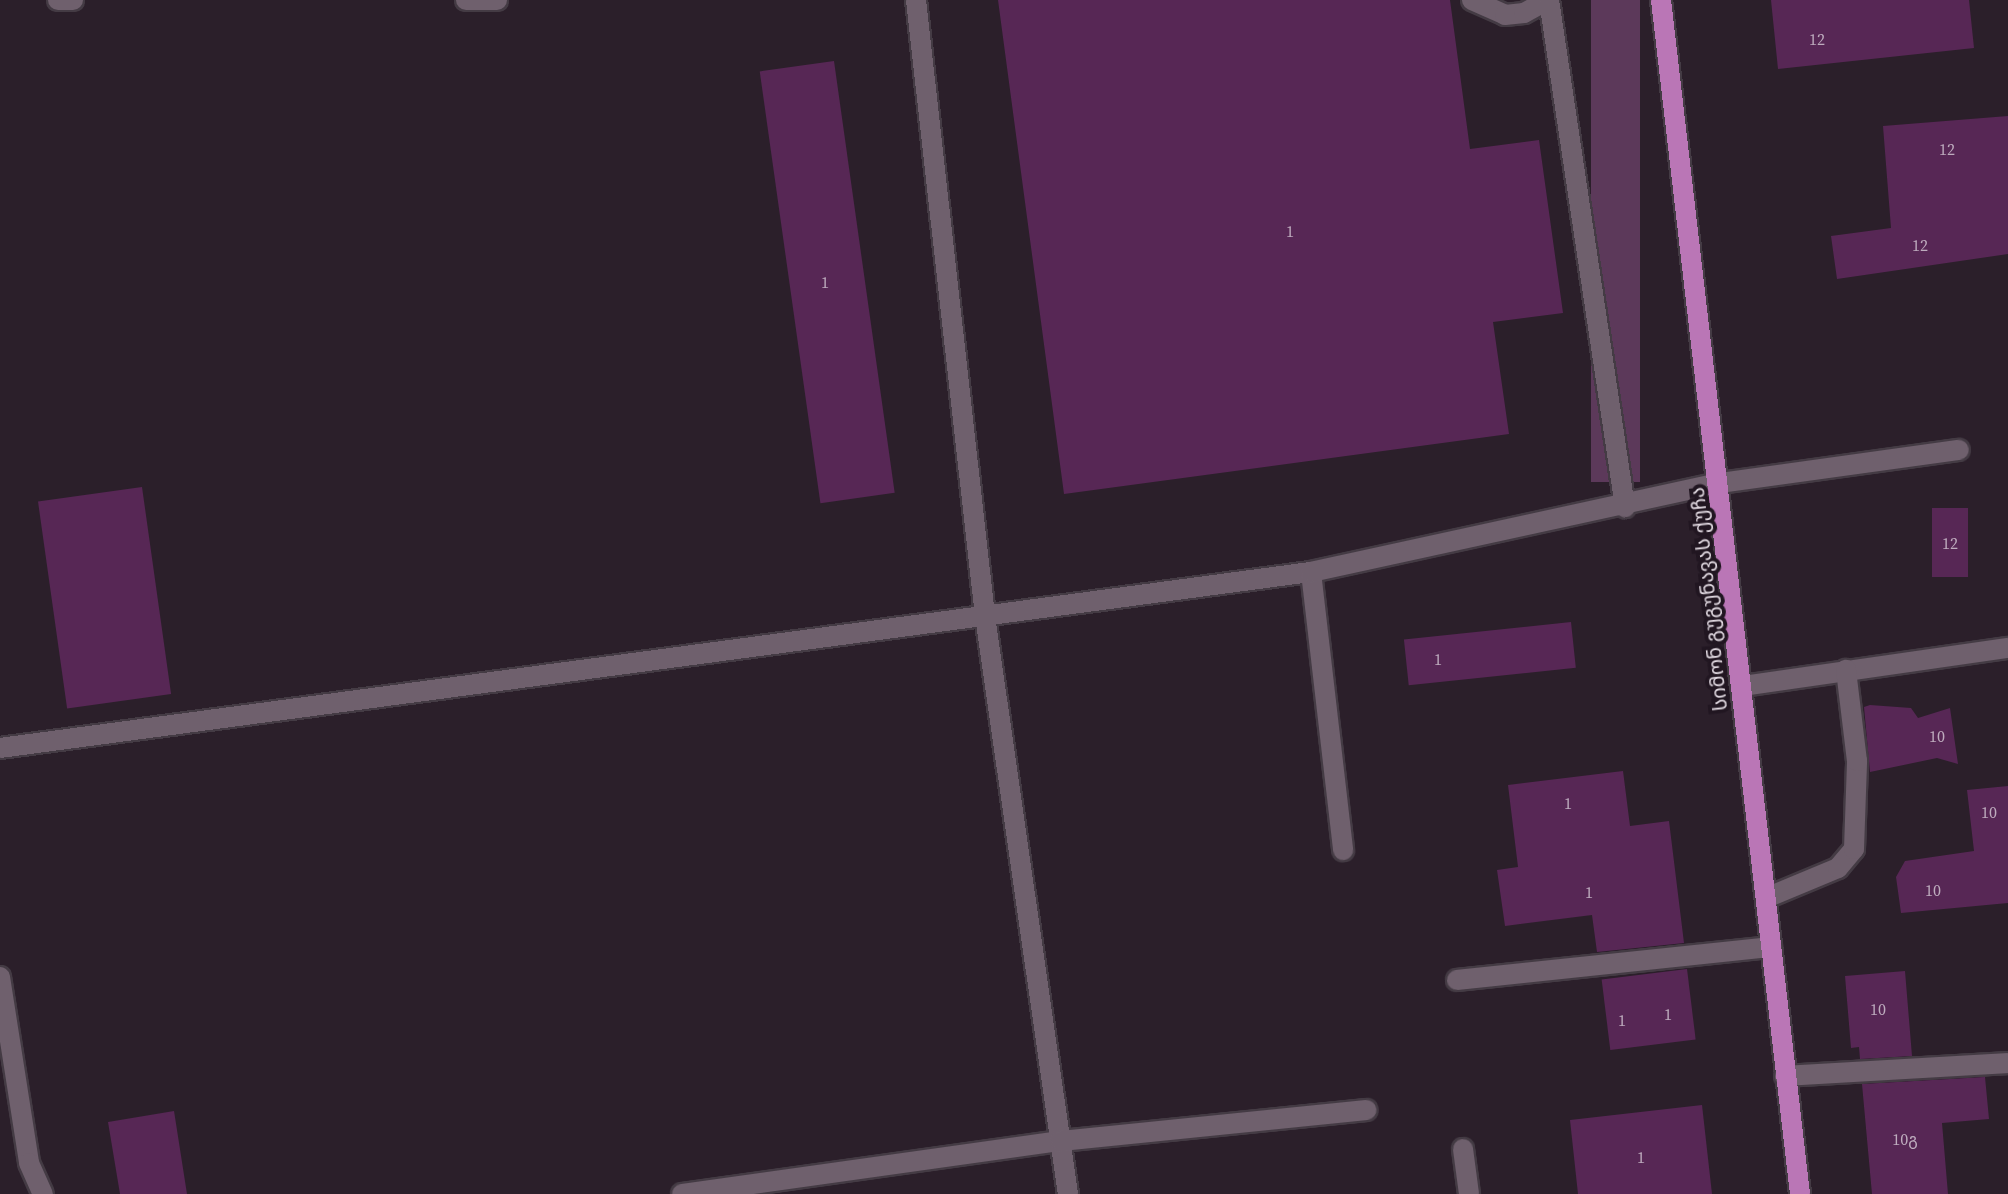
<!DOCTYPE html>
<html>
<head>
<meta charset="utf-8">
<style>
  body { margin:0 }
  #map { position:relative; width:2008px; height:1194px; overflow:hidden; background:#2b1f2a; font-family:"Source Serif 4","Noto Sans Georgian",serif }
  div>[style] { position:absolute }
  [style*='--x'] { left:calc(var(--x)*1px); top:calc(var(--y)*1px); width:calc(var(--w)*1px); rotate:calc(var(--a)*1deg) }
  .green>* { inset:0; background:#5c395a; transform-origin:0 0 }
  .building>* { inset:0; background:#572755; transform-origin:0 0 }
  .roads { filter:drop-shadow(2px 0 #443b44) drop-shadow(-2px 0 #443b44) drop-shadow(0 2px #443b44) drop-shadow(0 -2px #443b44) }
  .minor>* { height:20px; margin:-10px; padding:0 10px; transform-origin:10px; border-radius:10px; background:#6f606d }
  .major>* { height:20px; margin:-10px; padding:0 10px; transform-origin:10px; border-radius:10px; background:#ba76b6 }
  span { translate:-50% -50%; white-space:nowrap; text-align:center; line-height:1.15; -webkit-text-stroke:8px #211621; paint-order:stroke }
  .number-label { font-size:16px; color:#beacbe }
  .number-label span { -webkit-text-stroke-width:0 }
  .street-label { font-size:20px; color:#e1d9e1 }
</style>
</head>
<body>
<div id="map">
  <div class="green">
    <i style="left:1591px;top:0;width:49px;height:482px"></i>
  </div>
  <div class="building">
    <i style="clip-path:polygon(998px 0,1450px 0,1470px 149px,1539px 140px,1563px 313px,1493px 322px,1509px 434px,1064px 494px)"></i>
    <i style="clip-path:polygon(1771px 0,1969px 0,1974px 48px,1778px 69px)"></i>
    <i style="left:834px;top:61px;width:436px;height:75px;rotate:82deg"></i>
    <i style="clip-path:polygon(2008px 116px,2008px 254px,1837px 279px,1831px 236px,1891px 228px,1883px 126px)"></i>
    <i style="left:142px;top:487px;width:209px;height:105px;rotate:82deg"></i>
    <i style="left:1932px;top:508px;width:36px;height:69px"></i>
    <i style="left:1571px;top:622px;width:46px;height:168px;rotate:84deg"></i>
    <i style="clip-path:polygon(1870px 705px,1911px 708px,1918px 718px,1950px 708px,1958px 764px,1937px 758px,1870px 772px,1864px 707px)"></i>
    <i style="clip-path:polygon(1623px 771px,1630px 826px,1669px 821px,1684px 943px,1597px 952px,1592px 915px,1505px 926px,1497px 870px,1518px 867px,1508px 785px)"></i>
    <i style="clip-path:polygon(2008px 786px,2008px 903px,1901px 913px,1896px 877px,1905px 861px,1974px 851px,1967px 790px)"></i>
    <i style="left:1687px;top:969px;width:71px;height:86px;rotate:83deg"></i>
    <i style="clip-path:polygon(1905px 971px,1912px 1056px,1860px 1059px,1859px 1047px,1851px 1048px,1845px 976px)"></i>
    <i style="clip-path:polygon(1985px 1077px,1989px 1119px,1942px 1123px,1948px 1194px,1872px 1194px,1862px 1084px)"></i>
    <i style="clip-path:polygon(1702px 1105px,1712px 1194px,1578px 1194px,1570px 1120px)"></i>
    <i style="clip-path:polygon(174px 1111px,187px 1194px,120px 1194px,108px 1122px)"></i>
  </div>
  <div class="roads">
    <div class="minor">
      <i style="--x:58;--y:0;--w:15;--a:0"></i>
      <i style="--x:466;--y:0;--w:31;--a:0"></i>
      <i style="--x:916;--y:0;--w:620;--a:83.61"></i>
      <i style="--x:985;--y:616;--w:584;--a:81.83"></i>
      <i style="--x:1472;--y:0;--w:36;--a:24"></i>
      <i style="--x:1505;--y:15;--w:19;--a:-6"></i>
      <i style="--x:1524;--y:13;--w:26;--a:-29"></i>
      <i style="--x:1549;--y:0;--w:513;--a:81.47"></i>
      <i style="--x:1311;--y:572;--w:280;--a:83.4"></i>
      <i style="--x:1743;--y:686;--w:268;--a:-8.2"></i>
      <i style="--x:0;--y:748;--w:1323;--a:-7.65"></i>
      <i style="--x:1311;--y:572;--w:419;--a:-12.3"></i>
      <i style="--x:1720;--y:483;--w:241;--a:-7.9"></i>
      <i style="--x:1766;--y:898;--w:78;--a:-22.6"></i>
      <i style="--x:1838;--y:868;--w:25;--a:-50"></i>
      <i style="--x:1854;--y:849;--w:88;--a:-88"></i>
      <i style="--x:1857;--y:761;--w:92;--a:-96.9"></i>
      <i style="--x:0;--y:977;--w:188;--a:81.1"></i>
      <i style="--x:29;--y:1163;--w:34;--a:66"></i>
      <i style="--x:1457;--y:980;--w:316;--a:-6"></i>
      <i style="--x:1785;--y:1076;--w:223;--a:-3.3"></i>
      <i style="--x:1463;--y:1149;--w:45;--a:82.4"></i>
      <i style="--x:682;--y:1194;--w:383;--a:-8"></i>
      <i style="--x:1061;--y:1141;--w:307;--a:-5.8"></i>
    </div>
    <div class="major">
      <i style="--x:1661;--y:0;--w:1202;--a:83.36"></i>
    </div>
  </div>
  <div class="number-label">
    <span style="left:1817px;top:39px">12</span>
    <span style="left:1947px;top:149px">12</span>
    <span style="left:1290px;top:231px">1</span>
    <span style="left:1920px;top:245px">12</span>
    <span style="left:825px;top:282px">1</span>
    <span style="left:1950px;top:543px">12</span>
    <span style="left:1438px;top:659px">1</span>
    <span style="left:1937px;top:736px">10</span>
    <span style="left:1568px;top:803px">1</span>
    <span style="left:1989px;top:812px">10</span>
    <span style="left:1933px;top:890px">10</span>
    <span style="left:1589px;top:892px">1</span>
    <span style="left:1878px;top:1009px">10</span>
    <span style="left:1668px;top:1014px">1</span>
    <span style="left:1622px;top:1020px">1</span>
    <span style="left:1905px;top:1139px">10გ</span>
    <span style="left:1641px;top:1157px">1</span>
  </div>
  <div class="street-label">
    <span style="left:1709px;top:599px;rotate:-96deg">სიმონ გუგუნავას ქუჩა</span>
  </div>
</div>
</body>
</html>
